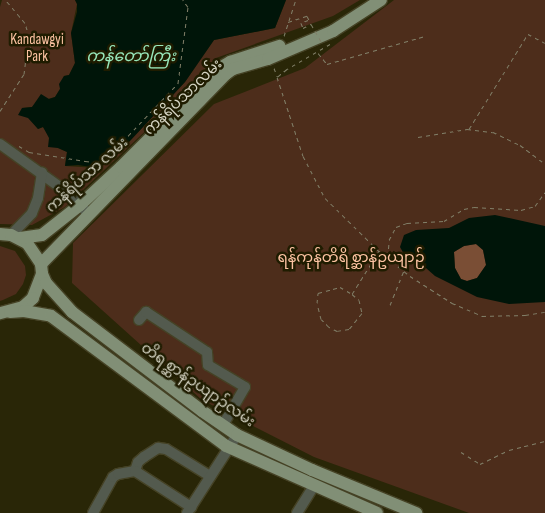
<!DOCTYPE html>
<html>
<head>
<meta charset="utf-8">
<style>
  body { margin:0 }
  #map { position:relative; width:545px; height:513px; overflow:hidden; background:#292607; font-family:"Sofia Sans Condensed","Noto Sans Myanmar",sans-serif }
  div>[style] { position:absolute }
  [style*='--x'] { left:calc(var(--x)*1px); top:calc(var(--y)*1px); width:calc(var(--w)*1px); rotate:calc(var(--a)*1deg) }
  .green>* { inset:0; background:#4d2d1b }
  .forest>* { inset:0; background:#7a4e35 }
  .water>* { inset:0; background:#001509 }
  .path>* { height:1px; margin-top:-0.5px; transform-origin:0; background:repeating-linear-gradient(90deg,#817f68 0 4px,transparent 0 8px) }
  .roads { filter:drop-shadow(1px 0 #454225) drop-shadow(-1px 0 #454225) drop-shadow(0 1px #454225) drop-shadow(0 -1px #454225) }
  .minor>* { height:10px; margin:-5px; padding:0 5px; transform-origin:5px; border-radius:5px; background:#535a4e }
  .major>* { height:12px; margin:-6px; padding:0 6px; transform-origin:6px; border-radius:6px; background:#818f76 }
  .path-bridge>* { height:1px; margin-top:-0.5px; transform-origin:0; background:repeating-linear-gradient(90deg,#817f68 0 4px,transparent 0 8px) }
  span { translate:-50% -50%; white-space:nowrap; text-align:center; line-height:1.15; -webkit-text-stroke:5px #1f1c00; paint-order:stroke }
  .park-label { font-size:15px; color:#fdc3a2 }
  .street-label { font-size:15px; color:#d5d4c3 }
  .water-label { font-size:16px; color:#98e8bb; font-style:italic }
</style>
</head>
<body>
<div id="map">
  <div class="green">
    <i style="clip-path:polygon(2px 0,75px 0,77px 4px,71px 33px,75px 63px,69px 75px,64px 76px,60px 89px,55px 97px,37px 102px,32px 107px,22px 108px,38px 129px,43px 127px,58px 148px,67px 152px,65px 166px,98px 168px,114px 158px,185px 82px,214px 40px,275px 28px,286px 0,360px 0,333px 16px,216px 58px,175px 103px,65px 207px,32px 225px,0 224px,0 7px)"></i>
    <i style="clip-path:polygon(394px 0,545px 0,545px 513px,469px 513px,314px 457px,202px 400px,72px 283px,73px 243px,214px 104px,305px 68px)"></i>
    <i style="clip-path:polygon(0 246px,15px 251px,25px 266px,26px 275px,23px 284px,16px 294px,3px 300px,0 301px)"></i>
  </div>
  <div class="forest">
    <i style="clip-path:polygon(476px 244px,483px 250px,486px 265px,477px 278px,467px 281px,461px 279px,455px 268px,454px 252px,464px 246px)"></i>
  </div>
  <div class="water">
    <i style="clip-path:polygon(75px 0,286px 0,275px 28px,214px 40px,185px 82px,114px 158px,98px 168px,78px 165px,65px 166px,67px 152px,58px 148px,48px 147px,49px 138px,43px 127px,38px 129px,28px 118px,18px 115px,22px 108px,32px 107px,41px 94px,49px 99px,55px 97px,60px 89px,59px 84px,64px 76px,69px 75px,75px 63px,71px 33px,77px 12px,77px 4px)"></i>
    <i style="clip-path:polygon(evenodd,495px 215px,545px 226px,545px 302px,509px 304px,477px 297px,435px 276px,418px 261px,405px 256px,400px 247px,404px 235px,416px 230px,449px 228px,469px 218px,495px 215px,476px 244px,483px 250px,486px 265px,477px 278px,467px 281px,461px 279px,455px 268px,454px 252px,464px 246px,476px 244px)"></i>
  </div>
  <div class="path">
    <i style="--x:308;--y:20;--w:8;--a:157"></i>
    <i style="--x:301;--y:23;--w:5;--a:68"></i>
    <i style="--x:303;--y:28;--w:9;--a:-27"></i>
    <i style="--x:288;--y:22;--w:20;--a:-18"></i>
    <i style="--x:307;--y:16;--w:4;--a:63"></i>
    <i style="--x:284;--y:36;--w:38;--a:-72"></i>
    <i style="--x:330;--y:44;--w:50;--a:149.8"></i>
    <i style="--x:287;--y:69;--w:13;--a:141"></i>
    <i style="--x:277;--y:77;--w:83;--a:71.8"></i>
    <i style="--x:303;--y:156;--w:47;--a:62.4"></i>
    <i style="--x:325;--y:198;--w:76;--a:44.5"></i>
    <i style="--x:379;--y:251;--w:40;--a:39"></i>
    <i style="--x:410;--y:276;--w:50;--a:32.7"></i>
    <i style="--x:452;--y:303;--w:33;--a:23"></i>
    <i style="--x:482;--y:316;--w:43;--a:-1.3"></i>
    <i style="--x:525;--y:315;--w:20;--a:-9"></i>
    <i style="--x:318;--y:53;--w:14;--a:51"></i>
    <i style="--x:327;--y:64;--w:102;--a:-15.9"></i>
    <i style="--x:274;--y:68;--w:9;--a:69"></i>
    <i style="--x:0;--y:111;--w:44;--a:-57"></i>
    <i style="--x:24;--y:74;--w:16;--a:-83"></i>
    <i style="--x:26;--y:58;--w:14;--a:-65"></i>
    <i style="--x:32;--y:45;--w:23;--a:-108"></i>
    <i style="--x:25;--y:23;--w:30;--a:-130"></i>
    <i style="--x:469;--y:129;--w:112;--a:-58.2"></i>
    <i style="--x:528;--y:34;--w:19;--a:28"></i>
    <i style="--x:418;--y:137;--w:50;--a:-9.3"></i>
    <i style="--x:467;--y:129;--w:26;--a:7"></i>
    <i style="--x:493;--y:132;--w:30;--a:26"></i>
    <i style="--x:520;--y:145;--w:31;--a:37"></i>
    <i style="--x:19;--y:146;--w:12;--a:31"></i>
    <i style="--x:29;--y:152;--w:57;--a:9.1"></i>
    <i style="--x:85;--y:161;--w:10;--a:6"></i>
    <i style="--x:95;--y:162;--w:11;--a:-15"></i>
    <i style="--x:106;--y:159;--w:105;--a:-46.5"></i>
    <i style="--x:178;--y:83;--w:77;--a:-82.5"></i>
    <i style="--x:188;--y:7;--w:9;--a:-126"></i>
    <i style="--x:388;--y:256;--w:16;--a:-86"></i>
    <i style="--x:389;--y:240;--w:15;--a:-62"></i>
    <i style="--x:396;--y:227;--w:12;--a:-20"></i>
    <i style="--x:407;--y:223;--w:37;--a:-3"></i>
    <i style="--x:444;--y:221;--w:23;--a:-31"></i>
    <i style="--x:464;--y:209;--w:10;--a:-11"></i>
    <i style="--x:474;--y:207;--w:47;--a:3.7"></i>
    <i style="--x:521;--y:210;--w:15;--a:-16"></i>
    <i style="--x:535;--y:206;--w:17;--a:-54"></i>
    <i style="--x:352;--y:294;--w:9;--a:41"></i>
    <i style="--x:359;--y:300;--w:13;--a:77"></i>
    <i style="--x:362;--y:313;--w:21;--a:129"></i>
    <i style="--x:349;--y:329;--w:12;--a:171"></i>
    <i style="--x:337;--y:331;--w:9;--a:-153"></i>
    <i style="--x:329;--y:327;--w:11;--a:-135"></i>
    <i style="--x:321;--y:319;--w:16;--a:-104"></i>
    <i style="--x:317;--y:303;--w:10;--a:-84"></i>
    <i style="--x:318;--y:293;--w:23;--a:-15"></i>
    <i style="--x:340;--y:287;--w:14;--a:30"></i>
    <i style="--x:352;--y:294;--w:51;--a:-57.9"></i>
    <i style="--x:390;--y:305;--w:37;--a:-68"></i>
    <i style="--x:461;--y:452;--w:22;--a:32"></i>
    <i style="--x:480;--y:464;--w:32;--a:-26"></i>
    <i style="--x:509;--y:450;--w:37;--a:-14"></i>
  </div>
  <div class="roads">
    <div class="minor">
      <i style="--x:0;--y:144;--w:79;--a:35.7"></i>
      <i style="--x:64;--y:190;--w:33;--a:44"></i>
      <i style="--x:11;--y:235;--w:30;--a:-46"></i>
      <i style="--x:32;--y:213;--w:16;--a:-68"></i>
      <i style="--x:38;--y:198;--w:26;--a:-81"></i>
      <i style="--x:139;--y:320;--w:11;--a:-49"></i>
      <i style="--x:146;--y:312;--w:73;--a:33.3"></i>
      <i style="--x:207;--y:352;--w:13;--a:86"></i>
      <i style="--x:208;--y:365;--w:43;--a:30.7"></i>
      <i style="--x:245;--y:387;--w:44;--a:120.1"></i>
      <i style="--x:135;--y:471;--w:9;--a:-72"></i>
      <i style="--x:138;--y:462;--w:8;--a:-40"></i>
      <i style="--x:144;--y:457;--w:17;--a:-33"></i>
      <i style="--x:158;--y:448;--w:8;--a:7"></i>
      <i style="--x:166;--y:449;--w:52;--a:31.5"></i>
      <i style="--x:93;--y:513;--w:41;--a:-60.9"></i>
      <i style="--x:113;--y:477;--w:6;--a:-31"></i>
      <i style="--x:118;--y:474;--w:17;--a:-10"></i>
      <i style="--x:135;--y:471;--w:67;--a:32.7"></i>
      <i style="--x:187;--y:513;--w:93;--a:-57.3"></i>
      <i style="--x:297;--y:513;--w:32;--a:-58"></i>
    </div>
    <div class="major">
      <i style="--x:0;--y:234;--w:11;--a:5"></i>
      <i style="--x:11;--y:235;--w:18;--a:27"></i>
      <i style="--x:27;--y:243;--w:25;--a:56"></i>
      <i style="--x:41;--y:264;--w:10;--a:84"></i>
      <i style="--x:42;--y:274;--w:26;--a:111"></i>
      <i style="--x:33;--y:298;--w:13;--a:138"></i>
      <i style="--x:23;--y:307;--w:24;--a:165"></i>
      <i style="--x:20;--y:238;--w:22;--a:-8"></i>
      <i style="--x:42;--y:235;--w:48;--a:-38.3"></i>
      <i style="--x:80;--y:205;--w:56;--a:-42.8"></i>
      <i style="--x:121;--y:167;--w:140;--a:-45"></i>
      <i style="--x:220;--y:68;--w:12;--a:-31"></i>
      <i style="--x:230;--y:62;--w:52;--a:-18.1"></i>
      <i style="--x:41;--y:264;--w:265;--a:-45.8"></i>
      <i style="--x:226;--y:74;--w:9;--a:-36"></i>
      <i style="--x:233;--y:69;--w:36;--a:-16"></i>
      <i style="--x:268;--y:59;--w:71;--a:-23.3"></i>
      <i style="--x:333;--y:31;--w:57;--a:-32.9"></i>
      <i style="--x:42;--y:274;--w:10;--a:66"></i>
      <i style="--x:46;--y:283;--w:39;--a:48"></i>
      <i style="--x:72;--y:312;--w:163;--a:37.3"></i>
      <i style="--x:202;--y:411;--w:42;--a:34.4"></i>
      <i style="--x:237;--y:435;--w:83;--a:25"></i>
      <i style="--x:312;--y:470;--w:113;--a:22.5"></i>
      <i style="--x:10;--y:312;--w:14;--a:-4"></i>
      <i style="--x:24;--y:311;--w:27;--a:10"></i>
      <i style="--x:51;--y:316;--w:218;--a:36.6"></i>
      <i style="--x:226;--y:446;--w:165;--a:23.9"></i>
    </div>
  </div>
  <div class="path-bridge">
    <i style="--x:311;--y:24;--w:22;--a:60"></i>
  </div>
  <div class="park-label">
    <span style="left:37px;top:48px">Kandawgyi<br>Park</span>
    <span style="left:351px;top:258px">ရန်ကုန်တိရိစ္ဆာန်ဥယျာဉ်</span>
  </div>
  <div class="street-label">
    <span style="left:183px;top:97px;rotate:-44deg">ကန်ရိပ်သာလမ်း</span>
    <span style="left:87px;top:175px;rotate:-42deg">ကန်ရိပ်သာ လမ်း</span>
    <span style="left:198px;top:385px;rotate:35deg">တိရစ္ဆာန်ဥယျာဉ်လမ်း</span>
  </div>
  <div class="water-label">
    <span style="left:131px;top:57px">ကန်တော်ကြီး</span>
  </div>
</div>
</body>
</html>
